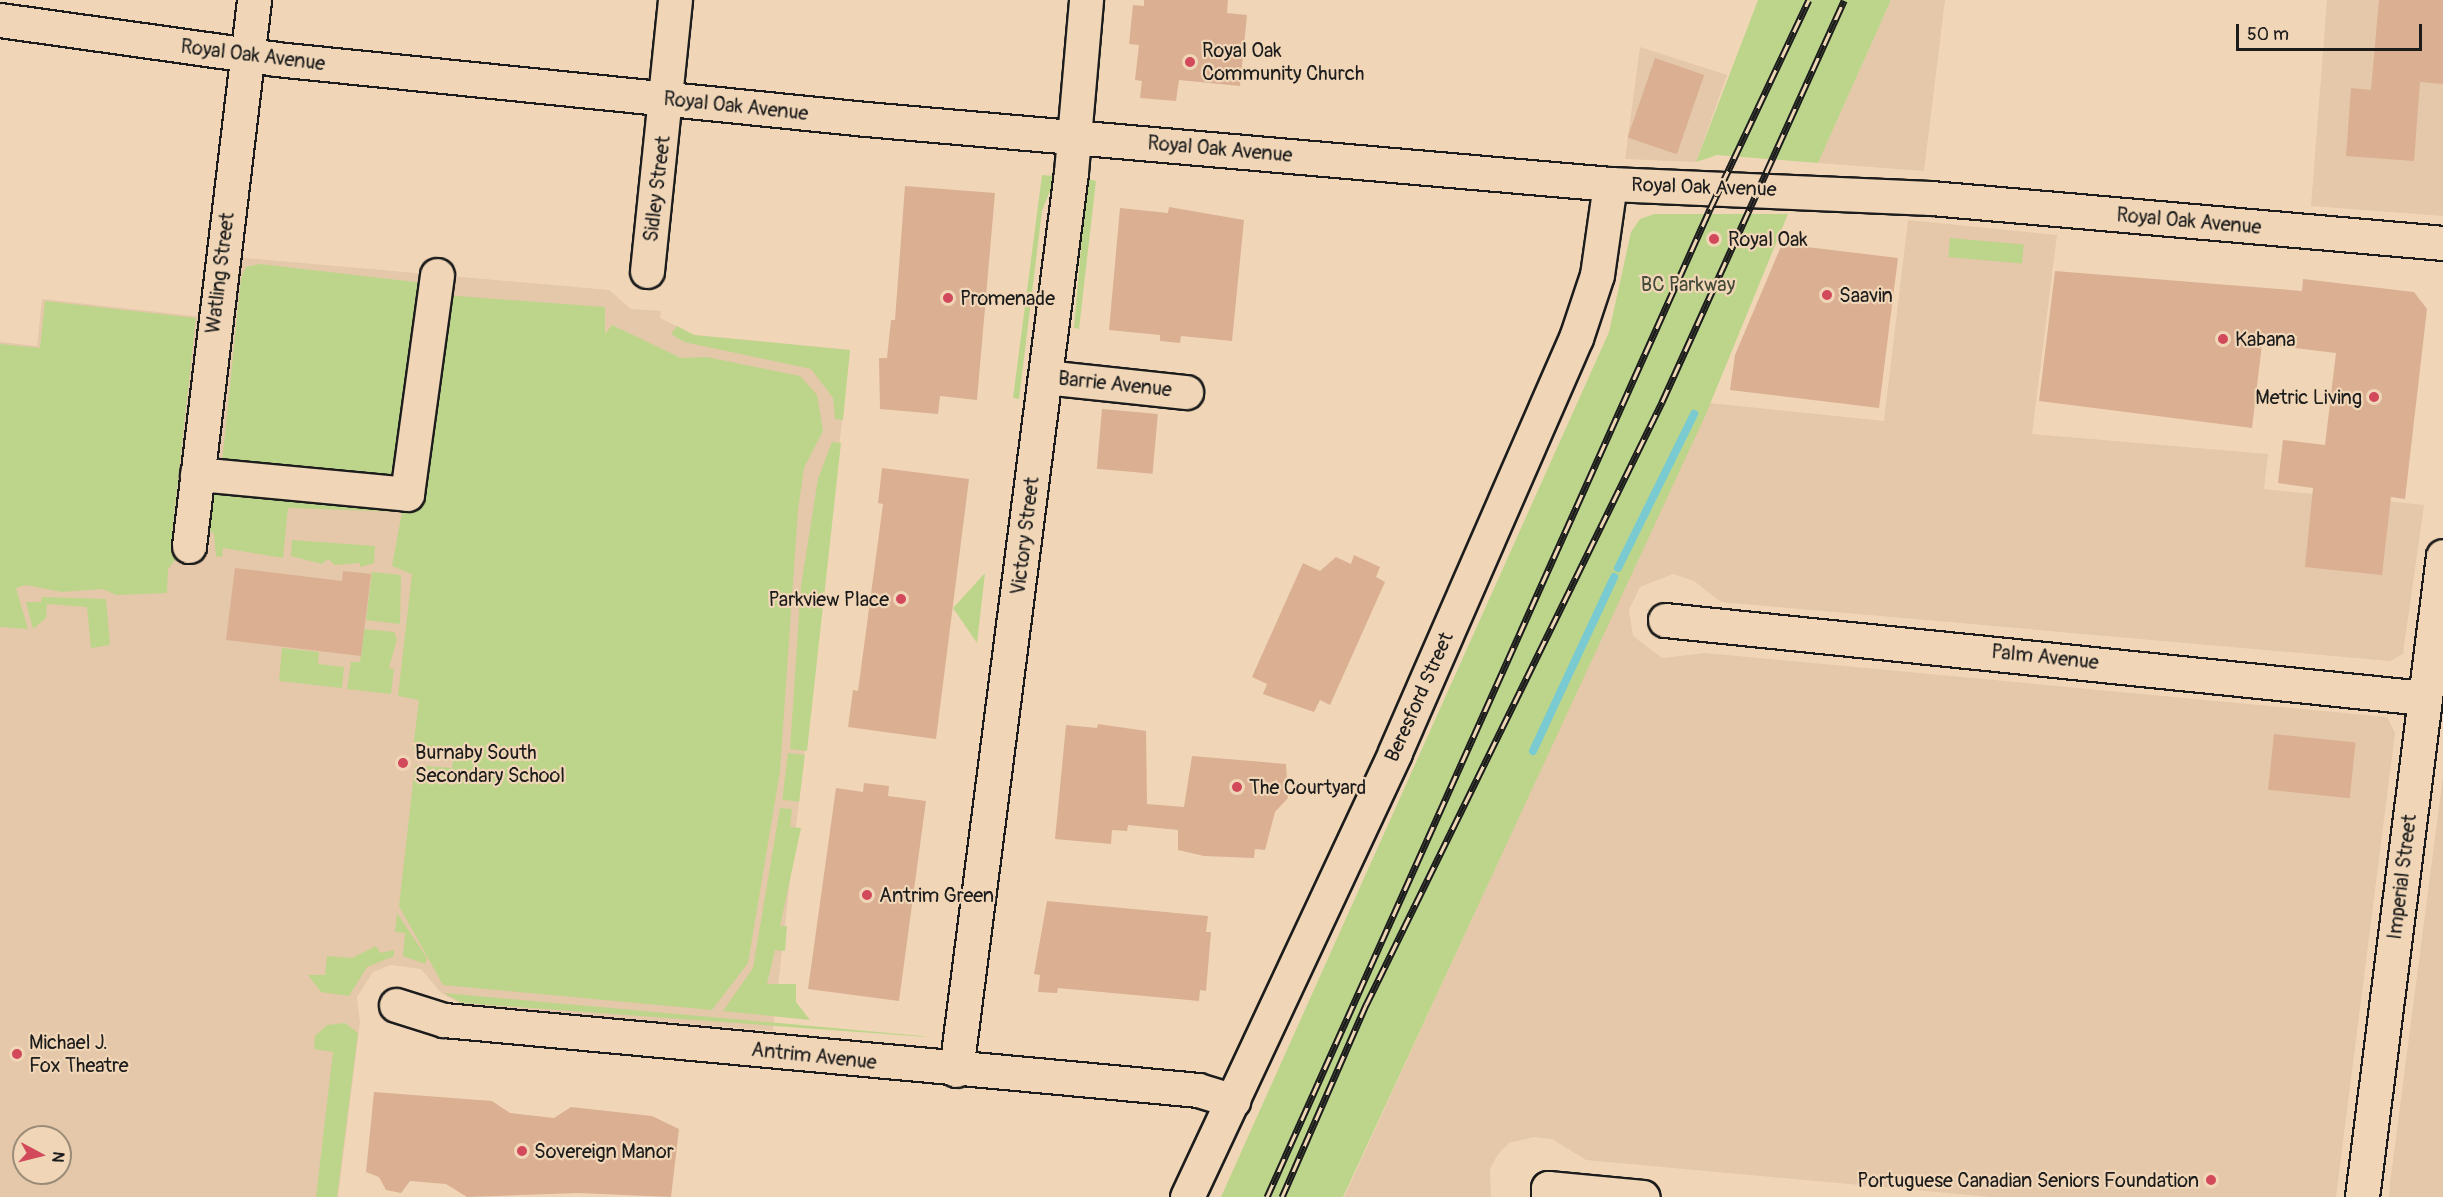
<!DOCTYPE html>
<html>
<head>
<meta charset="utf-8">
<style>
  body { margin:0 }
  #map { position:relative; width:2443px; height:1197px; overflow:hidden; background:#f0d6b7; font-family:Pangolin,sans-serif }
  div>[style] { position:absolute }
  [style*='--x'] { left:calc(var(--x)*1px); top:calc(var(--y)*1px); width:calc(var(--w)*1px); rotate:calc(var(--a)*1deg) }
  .built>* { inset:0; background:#e5c7a9 }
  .green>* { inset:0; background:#bdd58b; transform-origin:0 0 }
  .stream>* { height:8px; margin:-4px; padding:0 4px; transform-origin:4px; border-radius:4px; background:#79cbd1 }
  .building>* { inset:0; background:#daaf92; transform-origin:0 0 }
  .roads { filter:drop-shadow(2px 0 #1c1c1c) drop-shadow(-2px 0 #1c1c1c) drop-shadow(0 2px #1c1c1c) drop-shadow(0 -2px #1c1c1c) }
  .minor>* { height:33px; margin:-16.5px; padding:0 16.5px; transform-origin:16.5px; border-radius:16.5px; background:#f0d6b7 }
  .major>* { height:33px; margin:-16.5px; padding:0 16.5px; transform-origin:16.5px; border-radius:16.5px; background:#f0d6b7 }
  .rail>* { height:7px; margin-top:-3.5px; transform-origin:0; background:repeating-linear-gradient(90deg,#f0d6b7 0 14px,#1c1c1c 0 28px); box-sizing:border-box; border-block:2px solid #1c1c1c }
  .dots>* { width:16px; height:16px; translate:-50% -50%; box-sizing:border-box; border:3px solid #f0d6b7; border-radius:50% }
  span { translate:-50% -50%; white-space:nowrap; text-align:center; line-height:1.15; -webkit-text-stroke:4.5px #f0d6b7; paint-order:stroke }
  .poi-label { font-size:20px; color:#1c1c1c }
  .left { translate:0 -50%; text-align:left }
  .right { translate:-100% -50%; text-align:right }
  .street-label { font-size:20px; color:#1c1c1c }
  .park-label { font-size:20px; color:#444a38 }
  .north { position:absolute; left:12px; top:1125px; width:60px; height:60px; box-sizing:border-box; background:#f0d6b7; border:2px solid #9b8c79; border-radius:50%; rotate:97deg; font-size:16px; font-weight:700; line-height:24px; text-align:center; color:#1c1c1c }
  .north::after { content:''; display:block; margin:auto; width:21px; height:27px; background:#d1495b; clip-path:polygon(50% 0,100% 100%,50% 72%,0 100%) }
  .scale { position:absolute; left:2236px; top:24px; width:186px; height:27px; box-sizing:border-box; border:3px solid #1c1c1c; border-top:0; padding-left:8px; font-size:18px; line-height:21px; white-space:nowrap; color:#1c1c1c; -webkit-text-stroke:4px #f0d6b7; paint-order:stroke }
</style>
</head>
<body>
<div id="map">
  <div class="built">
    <i style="clip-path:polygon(1891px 0,1945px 0,1924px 171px,1818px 163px)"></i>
    <i style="clip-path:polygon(2327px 0,2443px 0,2443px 216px,2311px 206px)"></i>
    <i style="clip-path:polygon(1640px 47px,1727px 75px,1696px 162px,1625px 159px)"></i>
    <i style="clip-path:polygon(1908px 220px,2057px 235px,2032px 434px,2268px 454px,2264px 489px,2424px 505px,2403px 654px,2390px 661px,1721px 602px,1694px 581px,1673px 574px,1640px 587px,1629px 610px,1633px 636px,1662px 658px,1705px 653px,2387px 717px,2395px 733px,2336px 1197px,1992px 1197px,1586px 1160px,1552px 1139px,1534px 1137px,1509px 1143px,1498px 1154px,1490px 1169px,1491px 1197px,1344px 1197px,1709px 403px,1884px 421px)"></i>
    <i style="clip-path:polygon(evenodd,234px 257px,609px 290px,631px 309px,661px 311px,660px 318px,694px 335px,850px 350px,773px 1031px,463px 1005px,441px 993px,421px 969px,391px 965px,373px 972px,357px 997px,360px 1022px,338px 1197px,0 1197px,0 342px,37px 346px,42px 299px,203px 317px,176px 549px,204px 552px,234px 257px,24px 1137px,60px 1137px,60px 1173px,24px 1173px,24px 1137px)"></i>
    <i style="clip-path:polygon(2443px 776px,2443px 1197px,2389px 1197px,2390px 1183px)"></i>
  </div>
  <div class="green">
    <i style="clip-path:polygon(1758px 0,1891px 0,1818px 163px,1717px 155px,1696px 162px)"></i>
    <i style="clip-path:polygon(1042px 175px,1053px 176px,1053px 183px,1042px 211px,1019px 399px,1013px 398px)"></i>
    <i style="clip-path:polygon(1087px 179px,1096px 181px,1079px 329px,1074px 328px)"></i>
    <i style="clip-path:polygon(1654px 214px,1788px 214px,1706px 414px,1343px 1197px,1221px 1197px,1609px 332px,1631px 232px,1640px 219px)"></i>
    <i style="left:1950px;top:238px;width:74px;height:19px;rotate:5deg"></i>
    <i style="clip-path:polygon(260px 264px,424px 283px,404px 480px,222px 463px,241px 278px,246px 267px)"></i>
    <i style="clip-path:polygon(444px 295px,605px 307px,605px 334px,612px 325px,681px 358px,707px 357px,800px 376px,817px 395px,823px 431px,804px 468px,798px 510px,780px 771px,748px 963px,712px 1010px,443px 985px,399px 906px,415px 765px,452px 768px,454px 755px,413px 749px,419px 700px,398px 696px,412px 574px,392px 566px,402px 512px,288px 508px,283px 558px,223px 548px,222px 557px,216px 556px,214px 534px,205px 527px,215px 489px,420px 506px)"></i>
    <i style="clip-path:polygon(45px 301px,196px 318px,172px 534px,175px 560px,168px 569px,167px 593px,116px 595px,103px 589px,62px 592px,26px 585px,16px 588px,28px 629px,0 627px,0 344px,40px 348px)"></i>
    <i style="clip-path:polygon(677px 326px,694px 335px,850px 350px,843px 420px,835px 419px,833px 398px,811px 369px,684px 342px,671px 334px)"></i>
    <i style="clip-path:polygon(832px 442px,841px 443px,807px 751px,790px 749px,801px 586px,818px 479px)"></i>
    <i style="clip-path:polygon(292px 540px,375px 546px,374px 563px,360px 567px,360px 563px,335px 565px,328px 559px,322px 564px,291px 556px)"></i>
    <i style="clip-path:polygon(372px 572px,401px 575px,400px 624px,366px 620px)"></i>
    <i style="clip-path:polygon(985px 573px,977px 643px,953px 608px)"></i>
    <i style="clip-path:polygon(42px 597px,106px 599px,110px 645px,91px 648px,87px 607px,47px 604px,46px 618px,33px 629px,26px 602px,41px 602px)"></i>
    <i style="clip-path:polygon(364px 629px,394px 632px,397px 639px,389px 668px,394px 669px,391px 694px,347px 689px,351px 662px,360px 662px)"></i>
    <i style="clip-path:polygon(282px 648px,319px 652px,318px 664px,344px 667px,342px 688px,279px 681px)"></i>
    <i style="left:788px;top:753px;width:17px;height:47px;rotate:7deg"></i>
    <i style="clip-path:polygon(780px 808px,792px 809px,790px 827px,801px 828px,780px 926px,787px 926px,785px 951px,775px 950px,767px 984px,796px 984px,796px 1002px,810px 1020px,723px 1011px,753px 968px)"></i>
    <i style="clip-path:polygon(397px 913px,427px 958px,425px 964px,403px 956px,405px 933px,395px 932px)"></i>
    <i style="clip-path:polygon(376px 946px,380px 953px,394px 950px,394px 956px,367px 967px,349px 996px,321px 992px,308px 975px,325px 975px,327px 956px,352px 958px)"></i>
    <i style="clip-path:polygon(444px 993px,922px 1036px,927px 1037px,462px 1003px)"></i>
    <i style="clip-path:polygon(345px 1023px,358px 1033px,337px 1197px,316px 1197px,333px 1052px,314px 1049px,315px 1036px,327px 1025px)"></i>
  </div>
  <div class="stream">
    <i style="--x:1618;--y:568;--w:172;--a:-63.7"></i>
    <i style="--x:1533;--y:751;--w:192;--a:-65"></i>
  </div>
  <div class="building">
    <i style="clip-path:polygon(1144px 0,1228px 0,1227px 13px,1247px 15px,1240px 86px,1179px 80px,1176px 101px,1140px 98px,1142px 81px,1135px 80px,1139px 45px,1129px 44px,1133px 5px,1144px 6px)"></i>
    <i style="clip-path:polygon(2379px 0,2443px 0,2443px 84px,2420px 82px,2414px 161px,2346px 156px,2351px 88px,2371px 90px)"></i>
    <i style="left:1655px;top:58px;width:52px;height:84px;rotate:19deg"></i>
    <i style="clip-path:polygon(905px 186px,995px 193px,977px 400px,940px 396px,938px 414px,880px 409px,879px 358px,887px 358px,891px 320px,895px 320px)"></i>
    <i style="clip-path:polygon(1169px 207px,1244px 220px,1232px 341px,1181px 336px,1180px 343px,1160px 341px,1160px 335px,1109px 330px,1120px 208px,1168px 213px)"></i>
    <i style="clip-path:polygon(1782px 244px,1898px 258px,1879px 408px,1730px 390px,1735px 355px)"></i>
    <i style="clip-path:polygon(2055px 271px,2302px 291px,2303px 279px,2414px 292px,2427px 309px,2405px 499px,2391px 497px,2382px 575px,2305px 567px,2313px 488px,2278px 483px,2283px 440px,2325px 445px,2336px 353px,2262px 344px,2252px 428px,2039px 401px)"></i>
    <i style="left:1102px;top:409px;width:56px;height:60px;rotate:5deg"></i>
    <i style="clip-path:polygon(882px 468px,969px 479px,936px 739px,848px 727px,853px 690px,858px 691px,883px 504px,878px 503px)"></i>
    <i style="clip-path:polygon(1354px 555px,1380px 567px,1376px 577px,1385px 582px,1330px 705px,1320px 700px,1314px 712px,1263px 694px,1267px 684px,1252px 677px,1303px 563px,1320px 571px,1336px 557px,1351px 564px)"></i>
    <i style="clip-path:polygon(235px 568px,342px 581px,343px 571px,371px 574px,361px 656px,226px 640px)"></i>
    <i style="clip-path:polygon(1098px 724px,1146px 731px,1147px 804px,1184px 807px,1192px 756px,1286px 764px,1288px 798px,1275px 812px,1265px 850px,1255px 849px,1254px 858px,1204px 856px,1178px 850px,1178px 830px,1128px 825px,1127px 831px,1112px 830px,1111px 844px,1055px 839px,1066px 725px,1097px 728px)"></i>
    <i style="left:2274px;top:734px;width:82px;height:56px;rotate:6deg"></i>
    <i style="clip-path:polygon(864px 783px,889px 786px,888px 796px,926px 801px,899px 1001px,808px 989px,836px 788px,863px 792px)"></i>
    <i style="clip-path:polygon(1047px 901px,1208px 916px,1206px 932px,1211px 932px,1206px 991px,1200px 990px,1199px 1001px,1058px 988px,1057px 993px,1038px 992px,1040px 975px,1034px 974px)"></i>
    <i style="clip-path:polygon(374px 1092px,492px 1101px,510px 1113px,554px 1118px,571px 1107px,652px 1116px,679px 1129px,671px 1197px,578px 1193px,467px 1197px,446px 1184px,410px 1181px,401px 1193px,386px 1190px,379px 1177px,366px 1172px)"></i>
  </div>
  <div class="roads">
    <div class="minor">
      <i style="--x:0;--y:20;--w:279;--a:8"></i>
      <i style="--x:276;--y:59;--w:593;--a:5.81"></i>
      <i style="--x:866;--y:119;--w:747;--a:4.99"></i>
      <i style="--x:1610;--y:184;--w:321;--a:2.5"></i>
      <i style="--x:1931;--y:198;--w:514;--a:5.02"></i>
      <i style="--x:647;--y:271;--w:272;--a:-84.1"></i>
      <i style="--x:1045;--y:377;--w:142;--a:6.1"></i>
      <i style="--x:197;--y:474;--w:211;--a:5.4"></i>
      <i style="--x:407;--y:494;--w:221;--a:-82.2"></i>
      <i style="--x:189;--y:546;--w:550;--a:-83.21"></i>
      <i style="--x:1665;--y:620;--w:763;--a:5.87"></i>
      <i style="--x:396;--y:1005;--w:50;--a:17.4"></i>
      <i style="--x:444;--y:1020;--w:757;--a:5.3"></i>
      <i style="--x:1198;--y:1090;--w:37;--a:17"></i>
      <i style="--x:956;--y:1070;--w:905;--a:-82.7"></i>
      <i style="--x:1071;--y:172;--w:173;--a:-85"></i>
      <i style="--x:1187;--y:1197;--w:491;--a:-64.9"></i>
      <i style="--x:1395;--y:752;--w:452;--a:-66.4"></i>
      <i style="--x:1576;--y:338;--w:66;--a:-71.6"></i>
      <i style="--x:1597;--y:275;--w:92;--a:-81.9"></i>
      <i style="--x:1548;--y:1197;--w:9;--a:-90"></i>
      <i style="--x:1548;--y:1188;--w:95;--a:5.4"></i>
    </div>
    <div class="major">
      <i style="--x:2362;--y:1197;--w:646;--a:-82.8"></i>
    </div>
  </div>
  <div class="rail">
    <i style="--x:1267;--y:1197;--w:1083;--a:-65.85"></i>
    <i style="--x:1710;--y:209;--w:231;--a:-64.7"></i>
    <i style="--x:1282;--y:1197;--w:210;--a:-66.4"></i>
    <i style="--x:1366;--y:1005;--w:672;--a:-63.85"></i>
    <i style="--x:1662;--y:402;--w:441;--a:-65.6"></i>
  </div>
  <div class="dots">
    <i style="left:1190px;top:62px;background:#d1495b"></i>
    <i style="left:1714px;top:239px;background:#d1495b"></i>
    <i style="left:1827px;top:295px;background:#d1495b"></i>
    <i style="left:948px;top:298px;background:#d1495b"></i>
    <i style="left:2223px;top:339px;background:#d1495b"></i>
    <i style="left:2374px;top:397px;background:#d1495b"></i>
    <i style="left:901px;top:599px;background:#d1495b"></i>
    <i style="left:403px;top:763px;background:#d1495b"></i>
    <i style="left:1237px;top:787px;background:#d1495b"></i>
    <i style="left:867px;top:895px;background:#d1495b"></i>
    <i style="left:17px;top:1054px;background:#d1495b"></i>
    <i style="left:522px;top:1151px;background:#d1495b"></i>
    <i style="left:2211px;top:1180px;background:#d1495b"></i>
  </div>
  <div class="poi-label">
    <span class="left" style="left:1202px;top:62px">Royal Oak<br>Community Church</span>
    <span class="left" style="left:1728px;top:239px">Royal Oak</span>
    <span class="left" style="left:1839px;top:295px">Saavin</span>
    <span class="left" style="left:960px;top:298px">Promenade</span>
    <span class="left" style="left:2235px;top:339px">Kabana</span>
    <span class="right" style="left:2362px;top:397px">Metric Living</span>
    <span class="right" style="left:889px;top:599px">Parkview Place</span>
    <span class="left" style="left:415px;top:764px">Burnaby South<br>Secondary School</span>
    <span class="left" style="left:1249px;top:787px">The Courtyard</span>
    <span class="left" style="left:879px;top:895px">Antrim Green</span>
    <span class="left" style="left:29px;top:1054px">Michael J.<br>Fox Theatre</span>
    <span class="left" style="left:534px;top:1151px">Sovereign Manor</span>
    <span class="right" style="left:2199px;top:1180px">Portuguese Canadian Seniors Foundation</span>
  </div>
  <div class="street-label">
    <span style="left:253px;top:55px;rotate:7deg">Royal Oak Avenue</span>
    <span style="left:736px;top:106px;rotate:6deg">Royal Oak Avenue</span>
    <span style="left:1220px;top:149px;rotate:5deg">Royal Oak Avenue</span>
    <span style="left:1704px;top:187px;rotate:2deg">Royal Oak Avenue</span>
    <span style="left:657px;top:189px;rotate:-83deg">Sidley Street</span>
    <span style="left:2189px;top:221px;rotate:5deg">Royal Oak Avenue</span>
    <span style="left:220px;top:273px;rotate:-83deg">Watling Street</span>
    <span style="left:1115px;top:384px;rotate:6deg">Barrie Avenue</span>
    <span style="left:1025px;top:536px;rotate:-83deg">Victory Street</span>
    <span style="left:2045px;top:657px;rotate:6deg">Palm Avenue</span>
    <span style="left:1419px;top:697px;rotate:-66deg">Beresford Street</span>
    <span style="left:2402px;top:877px;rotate:-83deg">Imperial Street</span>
    <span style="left:814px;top:1056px;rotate:6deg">Antrim Avenue</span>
  </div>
  <div class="park-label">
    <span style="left:1688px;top:284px">BC Parkway</span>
  </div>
  <div class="north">N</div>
  <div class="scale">50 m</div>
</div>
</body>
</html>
